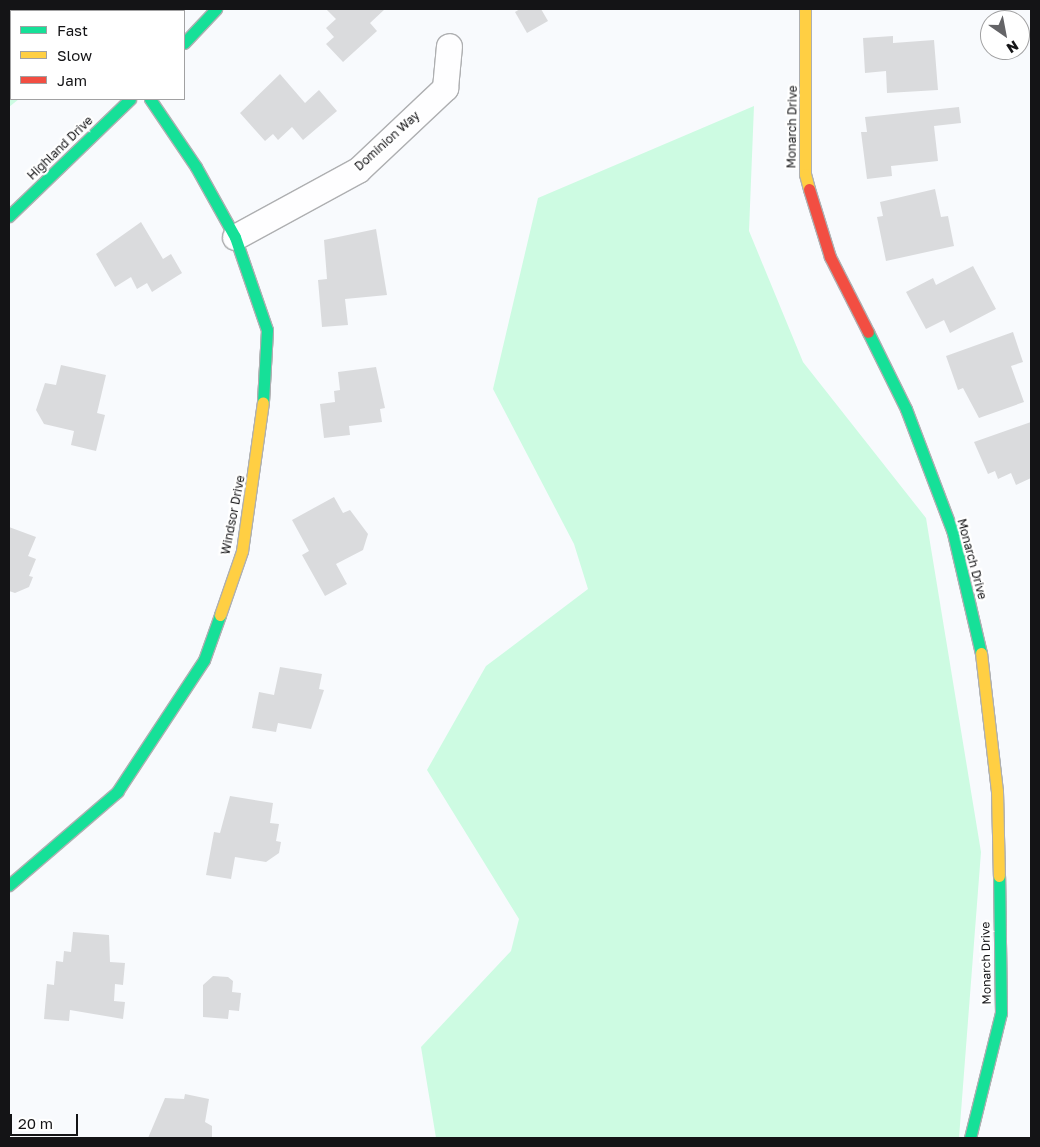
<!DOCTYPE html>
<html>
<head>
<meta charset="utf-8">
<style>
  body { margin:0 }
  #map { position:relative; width:1040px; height:1147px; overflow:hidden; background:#f8fafd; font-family:"Golos Text",sans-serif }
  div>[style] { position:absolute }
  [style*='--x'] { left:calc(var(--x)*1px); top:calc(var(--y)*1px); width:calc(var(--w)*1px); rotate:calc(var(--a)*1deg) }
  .green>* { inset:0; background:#cdfbe2 }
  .building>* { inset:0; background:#dadbdd }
  .roads { filter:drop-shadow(1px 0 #aeafb1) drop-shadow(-1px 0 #aeafb1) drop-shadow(0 1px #aeafb1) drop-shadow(0 -1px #aeafb1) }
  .street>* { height:25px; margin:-12.5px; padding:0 12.5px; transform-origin:12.5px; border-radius:12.5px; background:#fefeff }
  .fast>* { height:11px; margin:-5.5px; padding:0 5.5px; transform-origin:5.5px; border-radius:5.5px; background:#16e098 }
  .slow>* { height:11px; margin:-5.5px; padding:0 5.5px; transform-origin:5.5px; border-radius:5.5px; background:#ffcf43 }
  .jam>* { height:11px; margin:-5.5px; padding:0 5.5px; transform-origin:5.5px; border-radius:5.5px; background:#f24e42 }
  span { translate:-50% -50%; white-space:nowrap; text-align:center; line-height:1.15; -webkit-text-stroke:4.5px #fff; paint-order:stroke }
  .street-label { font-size:12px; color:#141416 }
  .frame { position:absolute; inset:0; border:10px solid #141416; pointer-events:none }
  .legend { position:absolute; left:10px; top:10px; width:175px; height:90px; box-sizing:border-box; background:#fff; border:1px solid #a1a1a2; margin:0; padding:6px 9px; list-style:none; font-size:15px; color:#141416 }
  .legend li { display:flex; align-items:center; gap:10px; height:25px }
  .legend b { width:25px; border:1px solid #a1a1a2 }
  .north { position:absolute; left:980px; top:10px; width:50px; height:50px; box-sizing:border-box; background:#fff; border:1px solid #a1a1a2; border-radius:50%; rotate:147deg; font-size:14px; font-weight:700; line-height:20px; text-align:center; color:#141416 }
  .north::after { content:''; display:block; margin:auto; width:18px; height:22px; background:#646467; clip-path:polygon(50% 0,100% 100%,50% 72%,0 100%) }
  .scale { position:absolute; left:10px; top:1114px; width:68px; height:22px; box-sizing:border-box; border:2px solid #141416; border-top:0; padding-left:6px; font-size:15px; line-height:18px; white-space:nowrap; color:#141416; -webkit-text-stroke:4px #fff; paint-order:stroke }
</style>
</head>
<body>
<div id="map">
  <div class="green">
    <i style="clip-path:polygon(9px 9px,128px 9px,11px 11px,11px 99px,19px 99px,9px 107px)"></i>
    <i style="clip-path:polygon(754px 106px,749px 231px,803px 362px,926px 518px,981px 852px,959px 1138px,436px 1138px,421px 1047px,511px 951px,519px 919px,427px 770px,486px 666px,588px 589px,574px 544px,493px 389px,538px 198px)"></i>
  </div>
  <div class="building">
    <i style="clip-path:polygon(326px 9px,385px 9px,370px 23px,377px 31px,343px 62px,326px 44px,334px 37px,326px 28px,336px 19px)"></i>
    <i style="clip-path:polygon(520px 9px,541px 9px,548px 21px,527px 33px,515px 12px)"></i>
    <i style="clip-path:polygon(893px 36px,893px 43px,934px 40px,938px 90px,887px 93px,886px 71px,865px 73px,863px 38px)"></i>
    <i style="clip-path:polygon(280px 74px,305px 103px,319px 90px,337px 111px,303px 140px,292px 127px,278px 140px,273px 134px,265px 141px,240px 113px)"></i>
    <i style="clip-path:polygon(959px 107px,961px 123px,934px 126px,938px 161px,891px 166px,892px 176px,867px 179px,861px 132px,867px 132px,865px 117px)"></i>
    <i style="clip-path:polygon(935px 189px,941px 217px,948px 216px,954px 246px,886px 261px,877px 217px,883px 216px,880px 202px)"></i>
    <i style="clip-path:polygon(141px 222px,163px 259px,171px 254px,182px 273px,152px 292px,147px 283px,137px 289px,131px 277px,115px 287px,96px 254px)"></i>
    <i style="clip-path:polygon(376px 229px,387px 295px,345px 299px,348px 325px,322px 327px,318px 280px,327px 279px,324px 240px)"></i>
    <i style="clip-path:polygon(973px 266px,996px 309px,950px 333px,944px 320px,926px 329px,906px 292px,933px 278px,936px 285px)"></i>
    <i style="clip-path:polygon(1013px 332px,1023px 362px,1011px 366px,1024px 402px,979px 418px,963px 388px,958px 390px,946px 356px)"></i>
    <i style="clip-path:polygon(61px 365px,106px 375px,97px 413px,105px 415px,96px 451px,71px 445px,74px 431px,44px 424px,36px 410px,45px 383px,56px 385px)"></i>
    <i style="clip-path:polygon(376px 367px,385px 408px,380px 409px,382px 422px,349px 426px,350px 435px,324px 438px,320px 404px,335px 402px,334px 391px,340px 390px,338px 372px)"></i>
    <i style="clip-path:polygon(1031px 422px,1031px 478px,1016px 485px,1011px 473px,998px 479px,995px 471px,988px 474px,974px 442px)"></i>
    <i style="clip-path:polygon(334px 497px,343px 513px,350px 510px,368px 534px,363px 550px,336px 564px,347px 584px,325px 596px,302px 555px,309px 551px,292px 520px)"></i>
    <i style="clip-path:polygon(9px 527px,36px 537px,28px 556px,36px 559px,29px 576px,33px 577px,29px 587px,15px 593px,9px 591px)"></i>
    <i style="clip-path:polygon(280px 667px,322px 674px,319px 689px,324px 690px,311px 729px,278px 723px,276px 732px,252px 728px,259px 692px,274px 695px)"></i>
    <i style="clip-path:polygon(230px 796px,273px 803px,270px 823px,279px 824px,276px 841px,281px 842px,279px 853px,266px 862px,235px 857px,231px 879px,206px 875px,214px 832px,220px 833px)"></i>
    <i style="clip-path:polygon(73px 932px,109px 935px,110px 962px,125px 963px,123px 985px,115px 984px,114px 1001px,125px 1002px,123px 1019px,70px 1010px,69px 1021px,44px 1019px,47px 984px,54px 985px,56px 961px,63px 962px,64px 951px,71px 952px)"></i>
    <i style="clip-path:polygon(213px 976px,228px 977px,233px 981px,232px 992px,241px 993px,239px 1011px,229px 1010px,228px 1019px,203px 1017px,203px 985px)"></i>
    <i style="clip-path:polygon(185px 1094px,209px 1099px,205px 1122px,212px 1126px,212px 1138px,148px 1138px,165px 1098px,184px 1099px)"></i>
  </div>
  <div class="roads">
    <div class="street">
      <i style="--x:235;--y:237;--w:140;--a:-28.6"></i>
      <i style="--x:358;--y:170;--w:120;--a:-43.3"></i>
      <i style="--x:445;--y:88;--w:42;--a:-84.6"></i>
    </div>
    <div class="fast">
      <i style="--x:184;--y:43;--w:47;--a:-46.7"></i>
      <i style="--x:150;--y:99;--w:82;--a:55.9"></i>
      <i style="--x:196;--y:167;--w:80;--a:60.9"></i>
      <i style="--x:235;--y:237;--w:98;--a:71"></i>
      <i style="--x:267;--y:330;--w:72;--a:93.2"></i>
      <i style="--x:9;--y:216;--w:168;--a:-44"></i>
      <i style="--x:868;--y:332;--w:86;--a:63.7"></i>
      <i style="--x:906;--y:409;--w:133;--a:69.2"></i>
      <i style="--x:953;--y:533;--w:123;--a:76.9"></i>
      <i style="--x:9;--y:885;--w:143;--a:-40.7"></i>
      <i style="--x:117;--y:792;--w:158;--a:-56.6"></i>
      <i style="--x:204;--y:660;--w:48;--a:-70.4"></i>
      <i style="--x:970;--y:1138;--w:129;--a:-76.1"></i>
      <i style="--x:1001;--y:1013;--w:137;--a:-90.8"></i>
    </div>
    <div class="slow">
      <i style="--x:805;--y:9;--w:165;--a:90"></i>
      <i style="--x:805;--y:174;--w:16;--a:75"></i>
      <i style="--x:220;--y:615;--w:68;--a:-71"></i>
      <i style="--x:242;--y:551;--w:150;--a:-82"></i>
      <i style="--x:981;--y:653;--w:139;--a:83.4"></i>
      <i style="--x:997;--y:791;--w:85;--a:88.7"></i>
    </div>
    <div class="jam">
      <i style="--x:809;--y:189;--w:71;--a:72.8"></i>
      <i style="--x:830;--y:257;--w:84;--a:63.1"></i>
    </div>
  </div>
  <div class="street-label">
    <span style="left:792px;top:127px;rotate:-89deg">Monarch Drive</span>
    <span style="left:387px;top:141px;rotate:-42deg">Dominion Way</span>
    <span style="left:60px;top:148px;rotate:-44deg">Highland Drive</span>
    <span style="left:233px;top:515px;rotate:-79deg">Windsor Drive</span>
    <span style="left:972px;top:559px;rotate:75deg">Monarch Drive</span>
    <span style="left:986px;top:963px;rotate:-91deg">Monarch Drive</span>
  </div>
  <div class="frame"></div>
  <ul class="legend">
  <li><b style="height:6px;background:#16e098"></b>Fast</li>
  <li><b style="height:6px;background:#ffcf43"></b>Slow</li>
  <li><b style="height:6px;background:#f24e42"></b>Jam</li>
  </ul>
  <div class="north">N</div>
  <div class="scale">20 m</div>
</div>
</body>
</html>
